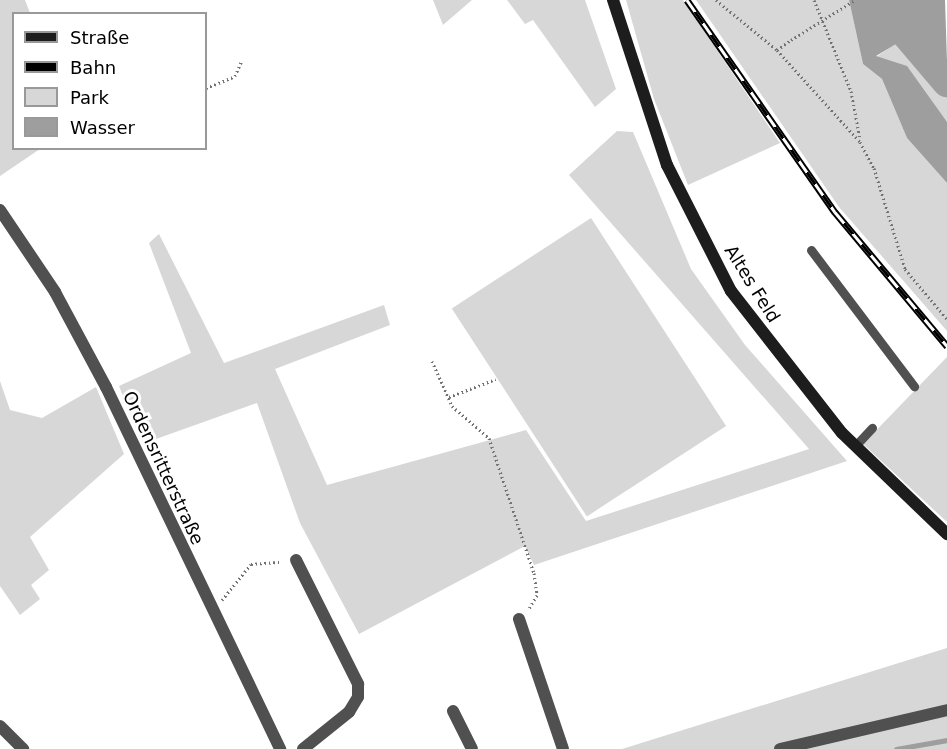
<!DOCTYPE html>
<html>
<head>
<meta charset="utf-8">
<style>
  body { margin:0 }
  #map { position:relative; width:947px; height:749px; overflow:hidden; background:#fff; font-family:"DejaVu Sans",sans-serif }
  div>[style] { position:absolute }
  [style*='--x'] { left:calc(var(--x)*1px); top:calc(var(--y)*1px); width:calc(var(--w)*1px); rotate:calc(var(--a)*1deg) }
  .green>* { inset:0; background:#d7d7d7; transform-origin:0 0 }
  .water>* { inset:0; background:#9e9e9e }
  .stream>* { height:5px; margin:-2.5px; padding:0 2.5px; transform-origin:2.5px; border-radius:2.5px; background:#9e9e9e }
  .river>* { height:30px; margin:-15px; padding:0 15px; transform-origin:15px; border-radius:15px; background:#9e9e9e }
  .path>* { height:3px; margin-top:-1.5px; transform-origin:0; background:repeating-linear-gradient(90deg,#727272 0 1.5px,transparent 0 4.5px) }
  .lane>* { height:9px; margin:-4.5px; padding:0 4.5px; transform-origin:4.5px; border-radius:4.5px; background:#505050 }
  .street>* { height:12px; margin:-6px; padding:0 6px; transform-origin:6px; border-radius:6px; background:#505050 }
  .secondary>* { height:12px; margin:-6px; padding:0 6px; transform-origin:6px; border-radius:6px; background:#1d1d1d }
  .rail>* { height:7px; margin-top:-3.5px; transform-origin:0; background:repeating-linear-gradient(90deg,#fff 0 14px,#000 0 28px); box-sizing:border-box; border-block:2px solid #000 }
  .path-bridge>* { height:3px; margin-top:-1.5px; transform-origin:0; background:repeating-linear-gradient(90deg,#727272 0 1.5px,transparent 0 4.5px) }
  span { translate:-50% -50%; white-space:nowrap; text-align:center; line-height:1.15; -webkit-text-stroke:6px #fff; paint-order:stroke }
  .street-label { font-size:18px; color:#000 }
  .legend { position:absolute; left:12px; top:12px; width:195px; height:138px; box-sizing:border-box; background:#fff; border:2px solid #999; margin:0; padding:8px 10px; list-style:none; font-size:18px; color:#000 }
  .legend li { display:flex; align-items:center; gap:12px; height:30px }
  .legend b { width:30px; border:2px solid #999 }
</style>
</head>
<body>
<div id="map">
  <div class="green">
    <i style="clip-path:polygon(0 0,25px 0,30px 13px,14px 14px,14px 148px,40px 149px,0 176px)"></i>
    <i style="clip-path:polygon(433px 0,472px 0,443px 25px)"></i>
    <i style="clip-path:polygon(507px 0,585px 0,616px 89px,595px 107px,533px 20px,525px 24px)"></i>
    <i style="clip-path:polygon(626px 0,683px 0,780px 143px,688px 185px,654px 99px)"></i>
    <i style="clip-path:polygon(696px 0,849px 0,863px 64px,882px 79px,907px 138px,947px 183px,947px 331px,839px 207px)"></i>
    <i style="clip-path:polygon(901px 40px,947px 62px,947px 122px,876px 57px)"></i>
    <i style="clip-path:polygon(617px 131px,633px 132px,691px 269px,745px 345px,847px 461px,534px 565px,525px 546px,359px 634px,300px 523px,257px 403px,142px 444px,119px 386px,191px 353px,149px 243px,159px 234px,224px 363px,384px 305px,390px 325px,275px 369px,327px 485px,526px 430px,586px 521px,809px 449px,569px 175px)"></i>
    <i style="left:591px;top:218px;width:248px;height:166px;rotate:57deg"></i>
    <i style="clip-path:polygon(947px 357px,947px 522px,863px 444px)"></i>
    <i style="clip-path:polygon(0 381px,10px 410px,42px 418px,96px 387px,124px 454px,30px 537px,49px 570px,31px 585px,40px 599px,20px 615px,0 586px)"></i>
    <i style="clip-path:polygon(947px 648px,947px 749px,622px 749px)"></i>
  </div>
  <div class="water">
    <i style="clip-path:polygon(849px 0,945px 0,947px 62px,901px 41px,876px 56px,907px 66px,947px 122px,947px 183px,907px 138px,882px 79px,863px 64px)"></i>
  </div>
  <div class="stream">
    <i style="--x:896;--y:749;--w:52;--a:-10"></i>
  </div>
  <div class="river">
    <i style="--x:889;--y:0;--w:32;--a:66"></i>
    <i style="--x:902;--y:29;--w:70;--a:49.7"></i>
  </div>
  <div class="path">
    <i style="--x:716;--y:0;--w:79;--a:39.3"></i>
    <i style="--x:777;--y:50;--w:124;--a:47.9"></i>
    <i style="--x:860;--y:142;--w:30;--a:62"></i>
    <i style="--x:874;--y:168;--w:106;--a:72.9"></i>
    <i style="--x:905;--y:269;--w:65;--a:50"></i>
    <i style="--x:814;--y:0;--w:98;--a:67.9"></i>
    <i style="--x:851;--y:91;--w:49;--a:79.4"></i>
    <i style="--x:777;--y:50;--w:17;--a:-36"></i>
    <i style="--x:206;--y:88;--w:31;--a:-22"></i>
    <i style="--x:235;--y:76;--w:17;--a:-66"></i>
    <i style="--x:432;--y:361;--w:49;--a:66"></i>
    <i style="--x:452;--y:406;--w:49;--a:40.9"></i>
    <i style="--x:489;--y:438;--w:142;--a:71.6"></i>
    <i style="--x:534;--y:573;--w:22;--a:82"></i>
    <i style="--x:537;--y:595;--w:16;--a:120"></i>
    <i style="--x:449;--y:397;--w:50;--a:-21"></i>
    <i style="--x:222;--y:600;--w:46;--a:-51.1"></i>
    <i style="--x:251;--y:564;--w:31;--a:-4"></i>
  </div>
  <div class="lane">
    <i style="--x:811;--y:250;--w:171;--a:52.9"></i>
    <i style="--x:855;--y:446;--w:25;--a:-47"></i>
  </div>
  <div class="street">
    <i style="--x:0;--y:210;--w:99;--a:56.1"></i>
    <i style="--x:55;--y:292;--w:108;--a:61.8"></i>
    <i style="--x:106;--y:387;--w:402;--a:64.3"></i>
    <i style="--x:296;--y:560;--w:139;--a:63.4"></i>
    <i style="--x:358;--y:684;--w:13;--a:90"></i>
    <i style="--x:358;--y:697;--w:17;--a:121"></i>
    <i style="--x:349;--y:712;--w:59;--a:141.2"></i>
    <i style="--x:519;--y:619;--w:137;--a:71.3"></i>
    <i style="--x:453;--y:711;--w:42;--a:63.4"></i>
    <i style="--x:0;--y:726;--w:33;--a:45"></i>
    <i style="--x:780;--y:749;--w:171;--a:-13.1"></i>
  </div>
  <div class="secondary">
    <i style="--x:613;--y:0;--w:174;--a:71.9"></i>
    <i style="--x:667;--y:165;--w:141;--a:63.1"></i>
    <i style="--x:731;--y:291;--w:180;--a:52"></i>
    <i style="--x:842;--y:433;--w:146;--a:43.9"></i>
  </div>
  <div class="rail">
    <i style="--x:687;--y:0;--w:259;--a:55.1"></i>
    <i style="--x:835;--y:212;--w:175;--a:50.1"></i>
  </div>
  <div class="path-bridge">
    <i style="--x:791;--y:40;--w:75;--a:-32"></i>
  </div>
  <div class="street-label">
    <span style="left:752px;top:284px;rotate:58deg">Altes Feld</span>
    <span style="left:163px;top:468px;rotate:65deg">Ordensritterstraße</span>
  </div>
  <ul class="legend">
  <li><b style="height:8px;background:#1d1d1d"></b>Straße</li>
  <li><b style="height:8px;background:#000"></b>Bahn</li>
  <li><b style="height:16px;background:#d7d7d7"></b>Park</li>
  <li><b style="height:16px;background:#9e9e9e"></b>Wasser</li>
  </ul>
</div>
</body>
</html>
